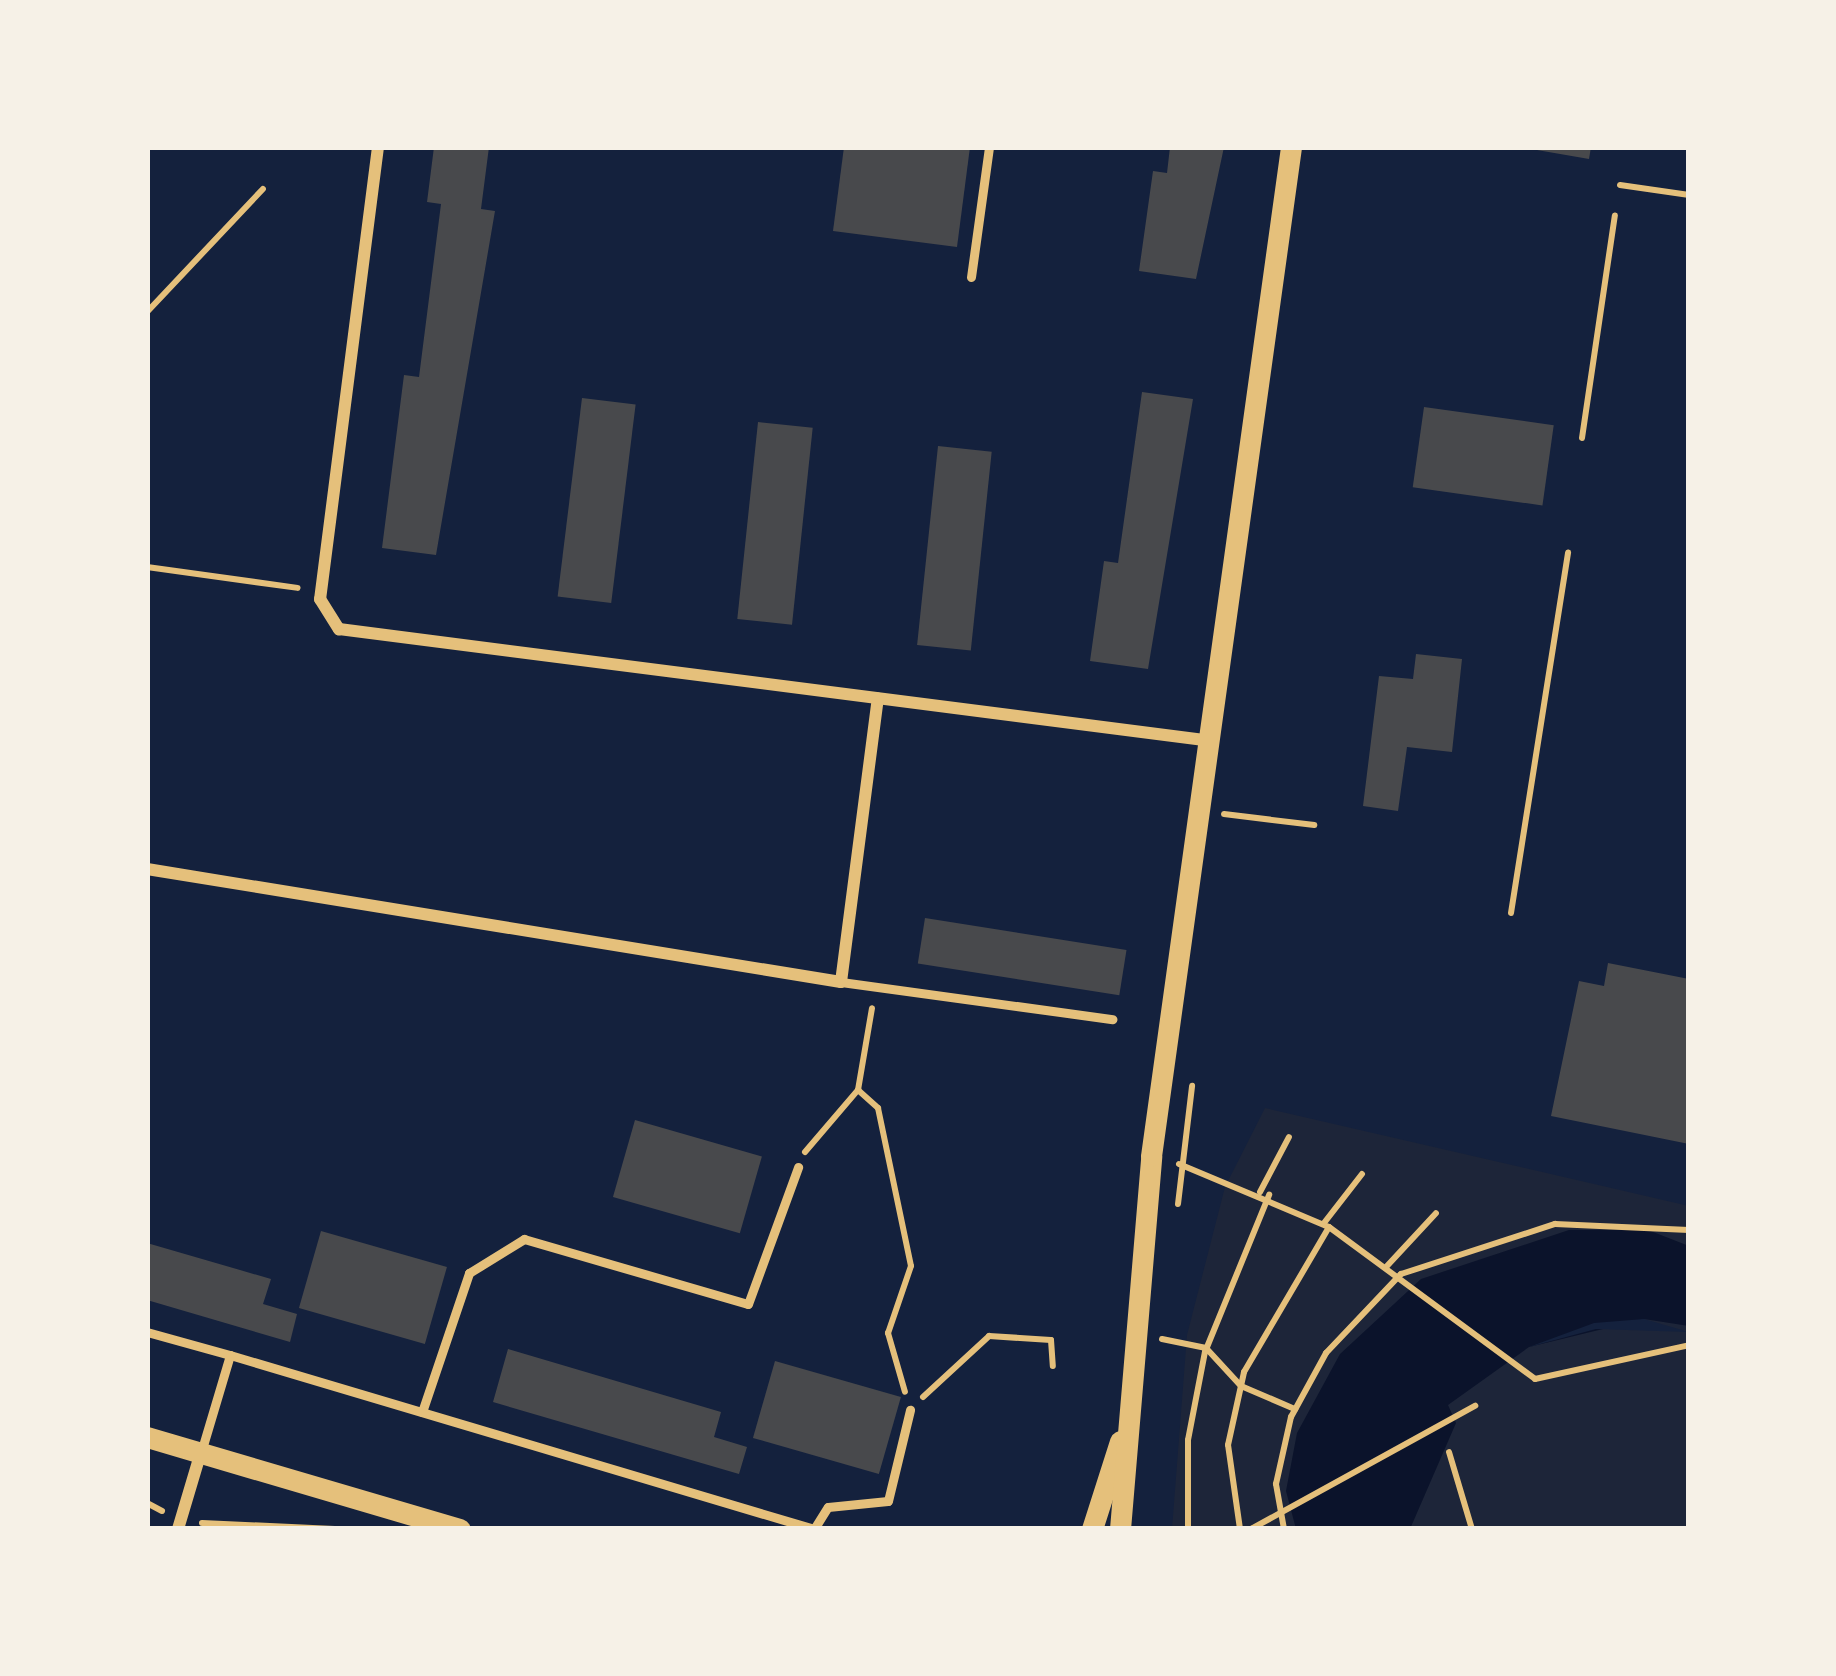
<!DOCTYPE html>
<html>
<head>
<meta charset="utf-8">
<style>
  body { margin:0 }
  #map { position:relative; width:1836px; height:1676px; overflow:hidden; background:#14213d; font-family:"Open Sans",sans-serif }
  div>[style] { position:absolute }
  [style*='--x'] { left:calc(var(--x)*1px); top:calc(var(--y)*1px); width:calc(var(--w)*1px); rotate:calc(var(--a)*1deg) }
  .green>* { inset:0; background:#1d2539 }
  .water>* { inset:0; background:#0b132b }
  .pier>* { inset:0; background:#14213d }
  .building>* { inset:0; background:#48494c; transform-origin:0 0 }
  .path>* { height:6px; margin:-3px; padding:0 3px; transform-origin:3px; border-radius:3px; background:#e5c07b }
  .service>* { height:9px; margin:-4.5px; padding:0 4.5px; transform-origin:4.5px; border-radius:4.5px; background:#e5c07b }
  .minor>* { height:12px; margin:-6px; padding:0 6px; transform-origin:6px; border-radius:6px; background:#e5c07b }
  .tertiary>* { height:21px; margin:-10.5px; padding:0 10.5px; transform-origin:10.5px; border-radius:10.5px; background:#e5c07b }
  span { translate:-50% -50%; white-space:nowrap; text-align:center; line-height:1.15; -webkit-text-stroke:10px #f6f1e7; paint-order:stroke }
  .frame { position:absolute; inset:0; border:150px solid #f6f1e7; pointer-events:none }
</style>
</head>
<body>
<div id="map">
  <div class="green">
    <i style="clip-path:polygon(1265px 1108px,1689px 1206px,1689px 1529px,1172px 1529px,1187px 1335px,1225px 1187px)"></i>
  </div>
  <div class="water">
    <i style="clip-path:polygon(1569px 1230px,1648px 1230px,1689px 1246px,1689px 1326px,1644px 1319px,1529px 1347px,1448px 1405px,1456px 1423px,1410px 1529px,1296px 1529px,1286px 1491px,1297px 1433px,1340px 1354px,1421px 1279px)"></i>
  </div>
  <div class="pier">
    <i style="clip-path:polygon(1644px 1319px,1689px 1332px,1596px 1329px,1529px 1347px,1594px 1323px)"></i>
  </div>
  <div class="building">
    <i style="clip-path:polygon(434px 147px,489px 147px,481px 209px,495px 211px,436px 555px,382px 548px,404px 375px,419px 377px,441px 204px,427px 202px)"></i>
    <i style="clip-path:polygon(844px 147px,970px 147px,957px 247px,833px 231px)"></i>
    <i style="clip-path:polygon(1170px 147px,1224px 147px,1196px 279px,1139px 271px,1153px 171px,1167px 173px)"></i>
    <i style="clip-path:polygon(1520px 147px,1591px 147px,1589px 159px)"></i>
    <i style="clip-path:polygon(1142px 392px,1193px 399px,1148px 669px,1090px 661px,1104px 561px,1118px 563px)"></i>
    <i style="left:582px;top:398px;width:54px;height:200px;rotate:7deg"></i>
    <i style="left:1424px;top:407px;width:131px;height:81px;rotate:8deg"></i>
    <i style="left:758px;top:422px;width:55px;height:198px;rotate:6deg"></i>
    <i style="left:938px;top:446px;width:54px;height:200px;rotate:6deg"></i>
    <i style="clip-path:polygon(1416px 654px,1462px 659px,1452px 752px,1407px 747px,1398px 811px,1363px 806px,1379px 676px,1413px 679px)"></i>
    <i style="left:925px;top:918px;width:204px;height:46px;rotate:9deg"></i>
    <i style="clip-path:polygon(1608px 963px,1689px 979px,1689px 1144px,1551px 1116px,1579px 981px,1604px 986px)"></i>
    <i style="left:635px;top:1120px;width:132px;height:80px;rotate:16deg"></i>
    <i style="left:321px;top:1231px;width:131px;height:80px;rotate:16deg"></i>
    <i style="clip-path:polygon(147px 1243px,271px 1279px,263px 1304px,297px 1314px,290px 1342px,147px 1300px)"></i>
    <i style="clip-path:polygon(508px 1349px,721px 1412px,714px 1437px,747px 1447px,739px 1474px,493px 1402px)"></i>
    <i style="left:775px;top:1361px;width:131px;height:80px;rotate:16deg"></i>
  </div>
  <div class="path">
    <i style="--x:1620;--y:185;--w:70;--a:8.2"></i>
    <i style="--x:147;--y:312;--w:169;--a:-46.7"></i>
    <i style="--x:1582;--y:438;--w:225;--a:-81.6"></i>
    <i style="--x:147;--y:567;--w:152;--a:7.9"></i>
    <i style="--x:1224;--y:814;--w:91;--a:7"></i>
    <i style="--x:1511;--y:913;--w:365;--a:-81"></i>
    <i style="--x:858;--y:1090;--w:27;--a:42"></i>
    <i style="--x:878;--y:1108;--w:161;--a:78.2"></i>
    <i style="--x:911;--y:1266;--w:71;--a:108.9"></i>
    <i style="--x:888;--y:1333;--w:61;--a:73.9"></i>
    <i style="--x:805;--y:1152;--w:82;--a:-49.5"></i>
    <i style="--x:858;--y:1090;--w:83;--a:-80.3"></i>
    <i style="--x:1179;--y:1164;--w:163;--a:22.8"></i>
    <i style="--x:1329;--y:1227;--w:256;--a:36.4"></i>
    <i style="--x:1535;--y:1379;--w:158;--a:-12.4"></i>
    <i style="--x:1260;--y:1192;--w:62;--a:-62.2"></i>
    <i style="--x:1178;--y:1204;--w:119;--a:-83.2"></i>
    <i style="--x:1324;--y:1223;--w:62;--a:-52.2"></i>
    <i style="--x:1387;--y:1266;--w:72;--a:-47.2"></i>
    <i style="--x:1162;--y:1339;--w:45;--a:11.6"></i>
    <i style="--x:1206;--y:1348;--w:52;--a:47.4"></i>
    <i style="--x:1241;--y:1386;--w:59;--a:23.1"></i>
    <i style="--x:923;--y:1397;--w:90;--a:-42.7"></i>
    <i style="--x:989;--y:1336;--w:62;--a:3.7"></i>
    <i style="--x:1051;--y:1340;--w:26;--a:86"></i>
    <i style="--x:1449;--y:1452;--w:80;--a:73.4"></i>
    <i style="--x:147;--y:1503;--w:17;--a:28"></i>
    <i style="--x:202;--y:1523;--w:133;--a:2.6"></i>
    <i style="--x:1188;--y:1529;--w:89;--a:-90"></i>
    <i style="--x:1188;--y:1440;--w:90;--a:-79.1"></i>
    <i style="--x:1205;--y:1352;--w:170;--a:-67.8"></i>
    <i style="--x:1240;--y:1529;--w:85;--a:-98.1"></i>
    <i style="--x:1228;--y:1445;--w:75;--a:-77.6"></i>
    <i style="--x:1244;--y:1372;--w:168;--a:-59.6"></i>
    <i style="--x:1251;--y:1529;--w:256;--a:-28.8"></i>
    <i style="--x:1284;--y:1529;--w:46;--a:-100.1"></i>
    <i style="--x:1276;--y:1484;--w:69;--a:-77.4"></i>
    <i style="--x:1291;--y:1417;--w:73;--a:-61.3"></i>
    <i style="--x:1326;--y:1353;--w:109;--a:-46.5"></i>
    <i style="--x:1401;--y:1274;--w:162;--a:-18"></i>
    <i style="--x:1555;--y:1224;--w:134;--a:2.6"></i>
  </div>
  <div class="service">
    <i style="--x:971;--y:277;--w:131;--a:-82.1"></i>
    <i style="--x:841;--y:982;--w:274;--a:7.8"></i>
    <i style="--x:147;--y:1332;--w:86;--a:15.5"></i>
    <i style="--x:230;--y:1355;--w:101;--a:106.6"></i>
    <i style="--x:230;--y:1355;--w:609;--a:16.59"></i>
    <i style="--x:814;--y:1529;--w:26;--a:-58"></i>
    <i style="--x:828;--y:1507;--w:60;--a:-5.7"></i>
    <i style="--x:888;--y:1501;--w:94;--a:-76.4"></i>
    <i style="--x:422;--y:1412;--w:147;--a:-71.3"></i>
    <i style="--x:469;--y:1273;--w:65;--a:-31.7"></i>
    <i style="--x:524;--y:1239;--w:233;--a:16.2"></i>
    <i style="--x:748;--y:1304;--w:146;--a:-69.9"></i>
  </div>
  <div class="minor">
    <i style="--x:378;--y:147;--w:456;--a:97.3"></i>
    <i style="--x:320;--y:599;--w:36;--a:58"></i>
    <i style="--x:339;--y:629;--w:880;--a:7.31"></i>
    <i style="--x:147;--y:869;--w:703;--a:9.25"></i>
    <i style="--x:841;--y:982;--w:286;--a:-82.6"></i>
    <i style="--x:178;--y:1529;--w:80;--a:-73.4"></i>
  </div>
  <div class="tertiary">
    <i style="--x:147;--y:1437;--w:326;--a:16.4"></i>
    <i style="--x:1092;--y:1529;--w:92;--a:-72.3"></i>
    <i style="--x:1120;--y:1529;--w:374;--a:-85.2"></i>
    <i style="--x:1151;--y:1156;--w:1019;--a:-82.1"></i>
  </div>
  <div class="frame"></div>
</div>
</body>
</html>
